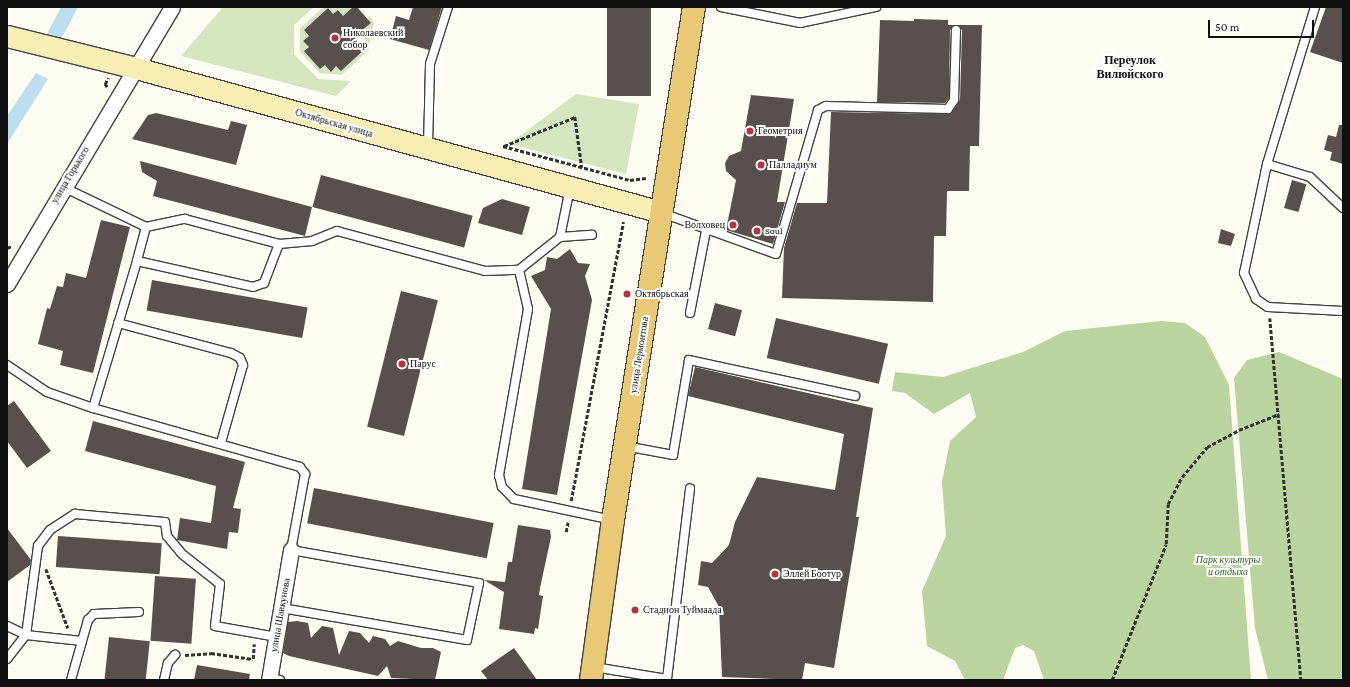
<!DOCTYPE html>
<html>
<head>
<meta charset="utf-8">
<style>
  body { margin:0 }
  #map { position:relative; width:1350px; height:687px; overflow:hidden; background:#fefbf3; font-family:"Crimson Pro",serif }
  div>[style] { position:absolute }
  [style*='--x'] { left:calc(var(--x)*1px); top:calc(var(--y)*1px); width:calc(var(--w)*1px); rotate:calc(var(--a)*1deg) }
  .green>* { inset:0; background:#d5e5bf }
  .forest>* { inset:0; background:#bad4a0 }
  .water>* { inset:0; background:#bcdff0 }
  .canal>* { height:15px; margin:-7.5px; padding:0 7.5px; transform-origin:7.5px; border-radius:7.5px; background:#bcdff0 }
  .building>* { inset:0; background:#57504d; transform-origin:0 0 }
  .path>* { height:2.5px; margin-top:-1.25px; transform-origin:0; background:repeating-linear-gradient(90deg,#313131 0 4px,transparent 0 6px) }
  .roads { filter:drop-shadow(1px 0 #424242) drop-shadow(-1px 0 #424242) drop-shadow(0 1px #424242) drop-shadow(0 -1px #424242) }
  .lane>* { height:8px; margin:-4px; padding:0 4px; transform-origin:4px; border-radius:4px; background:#fff }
  .street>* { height:15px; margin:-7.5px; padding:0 7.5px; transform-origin:7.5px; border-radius:7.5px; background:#fff }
  .secondary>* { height:21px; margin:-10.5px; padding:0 10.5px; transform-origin:10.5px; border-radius:10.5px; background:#f7edb5 }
  .primary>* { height:22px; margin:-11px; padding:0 11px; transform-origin:11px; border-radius:11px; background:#eac976 }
  .dots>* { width:11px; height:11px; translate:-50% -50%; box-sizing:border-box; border:2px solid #fff; border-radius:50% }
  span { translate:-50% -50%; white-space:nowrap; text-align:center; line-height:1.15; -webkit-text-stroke:4px #fff; paint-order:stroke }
  .poi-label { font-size:10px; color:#0f0f0f }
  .left { translate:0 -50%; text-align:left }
  .right { translate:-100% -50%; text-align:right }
  .street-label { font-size:10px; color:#0f0f0f }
  .park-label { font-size:10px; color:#346126; font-style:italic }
  .quarter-label { font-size:12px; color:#0f0f0f; font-weight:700 }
  .frame { position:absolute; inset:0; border:8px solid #0f0f0f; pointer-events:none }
  .scale { position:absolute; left:1208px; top:20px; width:106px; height:18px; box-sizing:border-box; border:2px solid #0f0f0f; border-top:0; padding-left:5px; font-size:12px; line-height:14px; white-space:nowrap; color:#0f0f0f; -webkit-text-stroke:3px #fff; paint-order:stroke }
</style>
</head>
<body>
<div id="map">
  <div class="green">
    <i style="clip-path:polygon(223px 7px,314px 7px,294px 25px,294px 54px,318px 79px,351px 81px,336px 96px,181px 56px)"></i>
    <i style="clip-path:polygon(324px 7px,353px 7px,343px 16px,338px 10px,333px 14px,328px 8px,304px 30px,309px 36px,303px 41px,309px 47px,305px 51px,331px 71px,336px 66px,341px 71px,365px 49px,361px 44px,365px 40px,359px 33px,371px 23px,367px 18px,369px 16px,374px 22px,368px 51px,342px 75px,320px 73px,300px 52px,300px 28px)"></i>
    <i style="clip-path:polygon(576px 94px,639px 104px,626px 174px,509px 144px)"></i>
  </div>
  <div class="forest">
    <i style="clip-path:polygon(1161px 321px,1185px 323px,1205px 337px,1229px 385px,1251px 680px,1044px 680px,1034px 651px,1023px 645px,1015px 648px,1003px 680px,965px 680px,955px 661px,927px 646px,922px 591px,946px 536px,942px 482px,950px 441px,976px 417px,970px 393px,934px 414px,905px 393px,892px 391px,895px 372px,943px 377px,1023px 352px,1065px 331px)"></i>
    <i style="clip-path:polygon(1279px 352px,1343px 379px,1343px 680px,1268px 680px,1255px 628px,1234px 378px,1247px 360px)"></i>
  </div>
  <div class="water">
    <i style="clip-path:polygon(36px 73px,48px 79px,7px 144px,7px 116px)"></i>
  </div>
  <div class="canal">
    <i style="--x:54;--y:35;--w:32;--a:-62"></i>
  </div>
  <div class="building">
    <i style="clip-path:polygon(353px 7px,357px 7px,371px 23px,361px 31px,345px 27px,365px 49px,341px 71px,336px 66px,331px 72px,325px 65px,320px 69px,304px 51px,309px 47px,303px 41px,309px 36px,304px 30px,328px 8px,333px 14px,338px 10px,343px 16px)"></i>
    <i style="clip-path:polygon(413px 7px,442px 7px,429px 50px,390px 39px,396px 16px,409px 20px)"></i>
    <i style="left:607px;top:7px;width:44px;height:89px"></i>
    <i style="clip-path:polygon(1326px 7px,1343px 7px,1343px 63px,1310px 52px)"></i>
    <i style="clip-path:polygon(914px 19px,948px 20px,948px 25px,955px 25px,950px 30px,949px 98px,945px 103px,877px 102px,880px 20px,914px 21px)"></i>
    <i style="clip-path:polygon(957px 25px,982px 25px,979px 146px,970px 146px,969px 191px,947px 191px,946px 236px,934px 236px,933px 302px,782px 298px,784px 248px,797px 203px,827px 203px,831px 112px,951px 114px,960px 100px,962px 30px)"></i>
    <i style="clip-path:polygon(751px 95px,794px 99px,777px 202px,785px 202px,773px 244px,726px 230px,736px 180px,726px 171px,725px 163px,729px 156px,741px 151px)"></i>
    <i style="clip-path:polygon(156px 113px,228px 130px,231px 121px,247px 125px,236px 165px,132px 139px,148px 115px)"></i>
    <i style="clip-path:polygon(1339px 125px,1343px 125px,1343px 164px,1330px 160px,1332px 152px,1324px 150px,1328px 135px,1336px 137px)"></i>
    <i style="clip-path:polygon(140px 161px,312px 207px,305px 236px,153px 196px,157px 181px,142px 172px)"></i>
    <i style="left:321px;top:175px;width:157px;height:33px;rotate:15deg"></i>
    <i style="left:1292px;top:180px;width:15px;height:29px;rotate:16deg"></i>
    <i style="clip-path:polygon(502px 199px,530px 207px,522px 235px,478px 223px,483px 208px)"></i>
    <i style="clip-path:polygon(101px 220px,130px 227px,93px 373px,60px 365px,63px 351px,38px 344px,47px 308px,50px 309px,57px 286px,63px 287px,66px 273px,86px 278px)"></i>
    <i style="clip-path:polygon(1221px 229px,1235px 234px,1231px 246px,1218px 243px)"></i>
    <i style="clip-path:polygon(570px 249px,578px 263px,590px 264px,585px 276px,592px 300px,557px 495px,522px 489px,551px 309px,531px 276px,545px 270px,547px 257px,557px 259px)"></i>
    <i style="left:152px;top:280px;width:158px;height:31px;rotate:10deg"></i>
    <i style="left:401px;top:291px;width:38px;height:140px;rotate:14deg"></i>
    <i style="left:715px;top:303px;width:28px;height:27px;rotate:15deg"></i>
    <i style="left:776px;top:318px;width:115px;height:41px;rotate:13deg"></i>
    <i style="clip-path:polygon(695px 367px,873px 408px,856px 517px,859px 517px,834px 668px,805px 663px,802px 680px,722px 677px,719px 607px,708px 587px,698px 585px,701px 561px,712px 563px,729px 545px,735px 522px,757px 477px,835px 490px,844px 434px,688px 396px)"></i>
    <i style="clip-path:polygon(14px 401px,51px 451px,27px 468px,7px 441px,7px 406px)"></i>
    <i style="clip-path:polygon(93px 421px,245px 462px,233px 508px,241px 509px,238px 533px,229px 532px,227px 549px,177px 540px,180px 518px,211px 523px,216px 486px,85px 451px)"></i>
    <i style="left:314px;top:488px;width:183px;height:36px;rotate:11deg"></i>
    <i style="clip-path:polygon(518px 525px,550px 530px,551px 537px,540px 588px,539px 595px,543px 596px,538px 629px,535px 628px,534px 634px,499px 629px,504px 592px,484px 580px,505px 582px,508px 562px,512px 562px)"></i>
    <i style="clip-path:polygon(7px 528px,31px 560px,30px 565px,7px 582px)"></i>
    <i style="left:58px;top:536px;width:104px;height:31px;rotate:4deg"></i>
    <i style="left:155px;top:576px;width:41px;height:65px;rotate:4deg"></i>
    <i style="clip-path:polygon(297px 621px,308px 623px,311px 638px,322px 626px,333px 628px,339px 655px,349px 631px,360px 633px,369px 643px,373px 636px,385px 639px,390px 646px,398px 641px,421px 648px,433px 648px,441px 652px,435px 680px,391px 678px,387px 666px,378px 676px,289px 656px,283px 653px,288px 622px)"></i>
    <i style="left:109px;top:637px;width:41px;height:43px;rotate:6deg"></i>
    <i style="clip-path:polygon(514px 648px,537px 680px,488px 680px,481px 671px)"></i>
    <i style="clip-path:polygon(197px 665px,250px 674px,249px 680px,194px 680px)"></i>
  </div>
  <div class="path">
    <i style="--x:107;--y:87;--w:4;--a:-124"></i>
    <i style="--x:105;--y:84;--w:7;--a:-63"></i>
    <i style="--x:503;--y:146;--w:131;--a:15"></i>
    <i style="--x:630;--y:180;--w:16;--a:-7"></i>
    <i style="--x:504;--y:146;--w:77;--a:-22.2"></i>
    <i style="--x:575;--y:117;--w:51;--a:82.2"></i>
    <i style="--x:7;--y:248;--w:5;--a:-22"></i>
    <i style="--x:1270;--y:318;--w:363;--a:85.1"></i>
    <i style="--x:571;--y:501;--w:284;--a:-79.4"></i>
    <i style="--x:566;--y:532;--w:10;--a:-79"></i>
    <i style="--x:46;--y:569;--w:63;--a:69.6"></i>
    <i style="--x:185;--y:655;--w:26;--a:-4"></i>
    <i style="--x:211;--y:653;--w:42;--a:8.1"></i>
    <i style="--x:253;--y:659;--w:15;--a:-86"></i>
    <i style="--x:1112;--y:680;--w:146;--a:-68.3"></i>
    <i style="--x:1166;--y:544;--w:40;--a:-87.1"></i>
    <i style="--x:1168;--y:504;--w:30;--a:-63"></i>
    <i style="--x:1182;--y:477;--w:39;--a:-50"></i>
    <i style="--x:1207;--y:447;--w:36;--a:-28"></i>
    <i style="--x:1239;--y:430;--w:43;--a:-21.8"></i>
  </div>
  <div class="roads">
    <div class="lane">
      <i style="--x:721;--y:7;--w:81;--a:11.4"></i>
      <i style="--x:800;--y:23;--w:78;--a:-11.9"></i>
      <i style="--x:1315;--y:7;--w:164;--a:107"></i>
      <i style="--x:1267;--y:164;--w:111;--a:101.9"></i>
      <i style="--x:1244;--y:273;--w:29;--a:65"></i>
      <i style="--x:1256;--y:299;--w:14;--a:34"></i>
      <i style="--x:1268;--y:307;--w:75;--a:3.1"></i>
      <i style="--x:428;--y:147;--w:83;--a:-88.6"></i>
      <i style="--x:430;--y:64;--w:60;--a:-72.5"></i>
      <i style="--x:1267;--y:164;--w:45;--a:16.8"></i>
      <i style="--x:1310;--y:177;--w:45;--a:43.2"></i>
      <i style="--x:63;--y:187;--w:92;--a:25.7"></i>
      <i style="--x:146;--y:227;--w:35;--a:105"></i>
      <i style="--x:137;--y:261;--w:119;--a:12.6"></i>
      <i style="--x:253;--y:287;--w:12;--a:-20"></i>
      <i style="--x:264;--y:283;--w:42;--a:-69"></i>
      <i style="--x:279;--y:244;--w:33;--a:-5"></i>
      <i style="--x:312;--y:241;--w:27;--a:-22"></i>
      <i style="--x:337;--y:231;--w:153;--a:15.1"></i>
      <i style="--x:485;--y:271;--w:34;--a:-2"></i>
      <i style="--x:570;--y:188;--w:50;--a:101.5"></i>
      <i style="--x:560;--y:237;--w:53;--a:141.2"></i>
      <i style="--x:519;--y:270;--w:40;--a:77"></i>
      <i style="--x:528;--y:309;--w:169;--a:99.9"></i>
      <i style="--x:499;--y:475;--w:12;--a:76"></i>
      <i style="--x:502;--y:487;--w:17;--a:45"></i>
      <i style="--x:514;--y:499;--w:100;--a:12.1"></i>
      <i style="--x:662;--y:213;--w:121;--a:19.8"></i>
      <i style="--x:776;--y:254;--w:150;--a:-73.7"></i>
      <i style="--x:818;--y:110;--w:9;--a:-27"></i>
      <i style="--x:826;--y:106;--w:122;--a:1.4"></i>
      <i style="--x:948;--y:109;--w:11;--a:-56"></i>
      <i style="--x:954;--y:100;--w:70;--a:-88.4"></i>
      <i style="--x:146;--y:227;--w:40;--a:-12"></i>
      <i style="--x:185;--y:219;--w:97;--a:14.9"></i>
      <i style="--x:560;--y:237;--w:32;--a:-4"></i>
      <i style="--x:690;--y:313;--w:84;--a:-79"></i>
      <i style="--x:118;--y:323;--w:117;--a:14.9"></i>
      <i style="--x:231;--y:353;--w:10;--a:29"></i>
      <i style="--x:240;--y:358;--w:8;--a:67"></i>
      <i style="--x:243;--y:365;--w:81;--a:105.8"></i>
      <i style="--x:7;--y:365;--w:48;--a:34"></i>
      <i style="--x:47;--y:392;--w:49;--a:19.2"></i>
      <i style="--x:93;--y:408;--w:153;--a:-73.3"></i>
      <i style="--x:93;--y:408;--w:215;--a:15.9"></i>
      <i style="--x:300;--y:467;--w:9;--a:54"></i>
      <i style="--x:305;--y:474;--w:77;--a:100.4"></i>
      <i style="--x:291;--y:550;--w:191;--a:10"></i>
      <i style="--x:479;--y:583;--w:58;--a:101.9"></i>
      <i style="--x:467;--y:640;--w:188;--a:-170.2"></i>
      <i style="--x:625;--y:446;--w:49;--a:10.6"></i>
      <i style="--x:673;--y:455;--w:96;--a:-80.4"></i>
      <i style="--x:689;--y:360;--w:170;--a:12.2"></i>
      <i style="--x:7;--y:626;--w:21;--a:25"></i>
      <i style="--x:26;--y:635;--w:56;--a:6.1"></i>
      <i style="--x:82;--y:641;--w:22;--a:-74"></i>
      <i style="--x:88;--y:620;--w:8;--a:-45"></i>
      <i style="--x:94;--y:614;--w:45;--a:-2.5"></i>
      <i style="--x:7;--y:659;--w:31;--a:-52"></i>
      <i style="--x:26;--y:635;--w:90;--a:-82.3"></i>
      <i style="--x:38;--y:546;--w:20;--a:-53"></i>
      <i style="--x:50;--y:530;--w:30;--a:-33"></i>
      <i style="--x:75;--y:514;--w:90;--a:5.1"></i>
      <i style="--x:165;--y:522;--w:14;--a:82"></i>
      <i style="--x:167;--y:536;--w:23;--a:50"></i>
      <i style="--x:182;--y:554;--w:48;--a:38.3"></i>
      <i style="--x:220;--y:584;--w:42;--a:96.8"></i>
      <i style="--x:215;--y:626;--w:63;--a:10.1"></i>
      <i style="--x:594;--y:667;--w:74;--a:9.3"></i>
      <i style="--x:667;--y:679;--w:192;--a:-83.1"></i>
      <i style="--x:270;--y:678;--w:10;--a:11"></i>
      <i style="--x:71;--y:680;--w:41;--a:-74.2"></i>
      <i style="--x:164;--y:680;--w:17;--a:-77"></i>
      <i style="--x:168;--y:663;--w:11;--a:-49"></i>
    </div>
    <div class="street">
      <i style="--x:7;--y:284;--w:322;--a:-59.2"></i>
      <i style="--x:269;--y:680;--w:132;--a:-80.4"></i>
    </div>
    <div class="secondary">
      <i style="--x:7;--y:36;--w:133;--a:13.9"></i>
      <i style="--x:136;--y:68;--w:544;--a:15.34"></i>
    </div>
    <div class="primary">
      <i style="--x:591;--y:680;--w:162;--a:-82.2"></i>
      <i style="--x:613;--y:520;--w:519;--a:-81.03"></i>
    </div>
  </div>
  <div class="dots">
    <i style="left:335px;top:38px;background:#b13540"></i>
    <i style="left:750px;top:131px;background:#b13540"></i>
    <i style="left:761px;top:165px;background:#b13540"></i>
    <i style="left:733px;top:225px;background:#b13540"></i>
    <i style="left:757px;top:231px;background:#b13540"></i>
    <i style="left:627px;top:294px;background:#b13540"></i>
    <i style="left:402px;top:364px;background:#b13540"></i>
    <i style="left:775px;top:574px;background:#b13540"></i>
    <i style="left:635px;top:610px;background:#b13540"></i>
  </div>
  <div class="poi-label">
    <span class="left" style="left:343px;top:38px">Николаевский<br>собор</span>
    <span class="left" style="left:758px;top:131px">Геометрия</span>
    <span class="left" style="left:769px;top:165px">Палладиум</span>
    <span class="right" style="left:725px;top:225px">Волховец</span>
    <span class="left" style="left:765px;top:231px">Soul</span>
    <span class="left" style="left:635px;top:294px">Октябрьская</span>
    <span class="left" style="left:410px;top:364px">Парус</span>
    <span class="left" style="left:783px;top:574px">Эллей Боотур</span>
    <span class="left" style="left:643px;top:610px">Стадион Туймаада</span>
  </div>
  <div class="street-label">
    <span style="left:334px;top:123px;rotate:16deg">Октябрьская улица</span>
    <span style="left:70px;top:175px;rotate:-59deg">улица Горького</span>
    <span style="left:639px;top:355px;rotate:-81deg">улица Лермонтова</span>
    <span style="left:280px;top:615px;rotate:-80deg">улица Шавкунова</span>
  </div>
  <div class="park-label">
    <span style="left:1228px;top:565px">Парк культуры<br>и отдыха</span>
  </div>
  <div class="quarter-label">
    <span style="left:1130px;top:68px">Переулок<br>Вилюйского</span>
  </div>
  <div class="frame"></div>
  <div class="scale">50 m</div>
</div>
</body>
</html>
